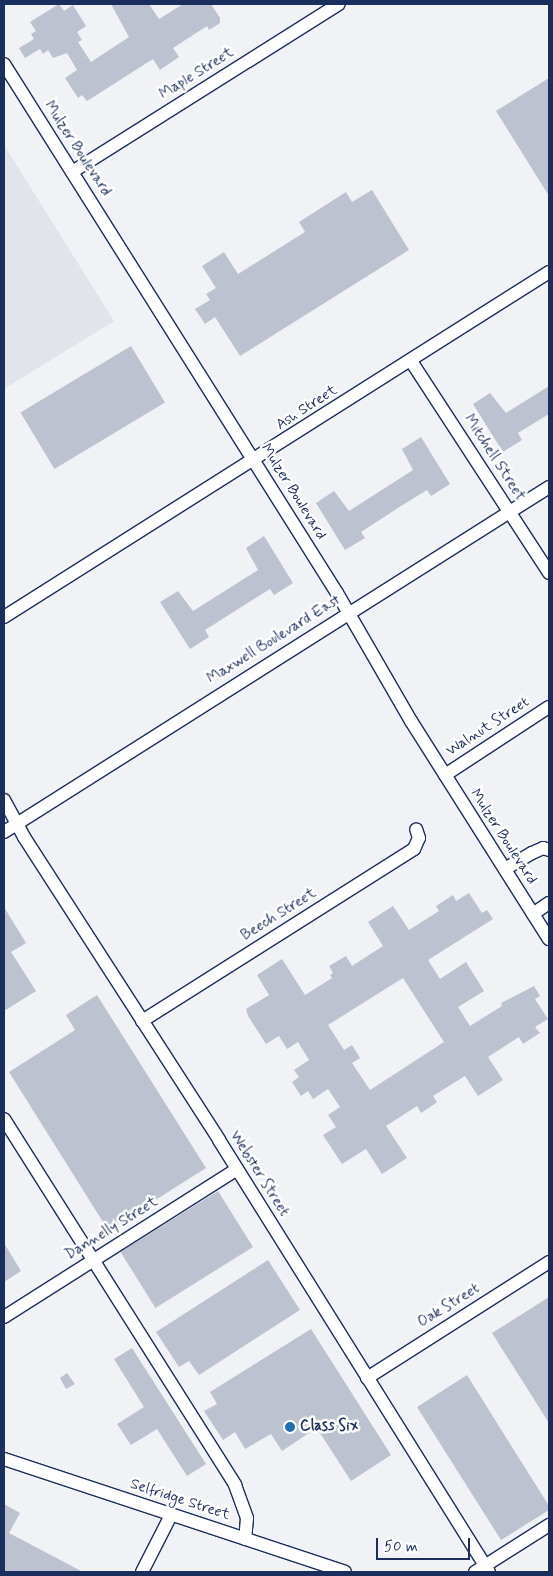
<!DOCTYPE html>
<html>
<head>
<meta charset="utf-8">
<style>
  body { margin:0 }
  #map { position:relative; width:553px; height:1576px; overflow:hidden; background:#f1f2f5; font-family:Mynerve,sans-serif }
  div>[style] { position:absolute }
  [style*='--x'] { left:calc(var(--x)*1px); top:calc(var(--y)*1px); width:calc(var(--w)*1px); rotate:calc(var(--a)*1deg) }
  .built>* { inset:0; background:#e1e4ea }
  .building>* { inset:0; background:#bcc2d0; transform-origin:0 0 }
  .roads { filter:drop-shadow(1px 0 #1b2f5e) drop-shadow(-1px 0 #1b2f5e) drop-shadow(0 1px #1b2f5e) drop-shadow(0 -1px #1b2f5e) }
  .minor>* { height:12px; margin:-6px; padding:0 6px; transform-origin:6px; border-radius:6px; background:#fff }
  .dots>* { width:14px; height:14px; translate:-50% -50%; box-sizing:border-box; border:2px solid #fff; border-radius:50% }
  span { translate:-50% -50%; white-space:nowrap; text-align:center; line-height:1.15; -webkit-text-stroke:5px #fff; paint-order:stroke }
  .street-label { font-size:15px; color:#1b2f5e }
  .poi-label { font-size:15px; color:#1b2f5e; font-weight:700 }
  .left { translate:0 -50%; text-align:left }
  .frame { position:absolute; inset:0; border:5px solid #1b2f5e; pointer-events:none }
  .scale { position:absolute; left:376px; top:1538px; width:94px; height:22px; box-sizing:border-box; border:2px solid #1b2f5e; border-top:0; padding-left:6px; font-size:15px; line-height:18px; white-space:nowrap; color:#1b2f5e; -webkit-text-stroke:4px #fff; paint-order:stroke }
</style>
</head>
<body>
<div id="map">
  <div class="built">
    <i style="clip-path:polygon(4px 145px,114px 321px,4px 389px,4px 144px)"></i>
  </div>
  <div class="building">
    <i style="clip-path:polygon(59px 4px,64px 11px,73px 5px,86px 26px,77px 32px,82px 40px,78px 42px,91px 62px,129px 37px,111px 4px,149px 4px,159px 19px,183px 4px,211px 4px,220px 18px,220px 23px,209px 30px,207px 26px,173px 48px,179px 57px,160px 70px,153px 59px,87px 101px,82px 95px,78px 98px,65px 78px,77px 70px,67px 53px,53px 58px,48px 50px,43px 54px,40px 49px,25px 58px,19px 48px,34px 39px,31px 34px,36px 31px,30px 22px)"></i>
    <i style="clip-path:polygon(549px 78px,549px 196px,496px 111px)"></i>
    <i style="clip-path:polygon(372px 190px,409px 250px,240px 356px,215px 317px,205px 324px,195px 309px,210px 300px,206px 294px,216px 288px,202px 266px,224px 252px,238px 274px,305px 232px,299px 222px,346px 192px,352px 202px)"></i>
    <i style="left:131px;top:346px;width:66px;height:129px;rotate:59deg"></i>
    <i style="clip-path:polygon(549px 386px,549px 414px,518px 433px,522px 440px,503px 452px,473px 404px,490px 393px,506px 413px)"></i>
    <i style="clip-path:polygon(421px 437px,450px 484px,431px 496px,427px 490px,401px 506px,361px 532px,365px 538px,345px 550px,316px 503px,334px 491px,349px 511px,413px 470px,402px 449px)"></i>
    <i style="clip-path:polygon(264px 536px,293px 583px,274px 595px,270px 589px,205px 630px,209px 637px,190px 649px,160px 602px,178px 591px,193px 611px,258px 570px,246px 548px)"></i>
    <i style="clip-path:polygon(evenodd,469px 893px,482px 913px,487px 910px,493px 919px,428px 960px,440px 979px,466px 962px,484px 991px,458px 1007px,470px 1026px,502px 1006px,501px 1003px,534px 986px,540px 996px,535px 999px,548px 1019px,535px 1027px,540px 1033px,523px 1044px,519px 1037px,488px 1057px,503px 1080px,478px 1096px,465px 1076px,433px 1096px,437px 1102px,433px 1105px,421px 1113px,417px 1106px,386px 1126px,407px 1158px,382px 1174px,366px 1149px,342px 1164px,323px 1135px,336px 1127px,328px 1115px,340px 1107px,328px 1089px,313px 1099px,308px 1091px,301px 1096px,292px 1082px,299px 1077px,294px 1070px,309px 1060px,298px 1042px,287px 1049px,279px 1036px,266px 1044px,248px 1016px,246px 1009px,269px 995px,257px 975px,282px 959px,305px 995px,332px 978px,330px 975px,333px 973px,329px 966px,346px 956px,352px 966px,383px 946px,368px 922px,393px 906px,409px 930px,439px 911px,436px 906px,453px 895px,456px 901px,469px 893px,403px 978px,444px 1042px,370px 1090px,352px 1063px,360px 1058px,352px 1045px,344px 1050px,328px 1025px,403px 978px)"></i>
    <i style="clip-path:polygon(4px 907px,26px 943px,11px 952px,36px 991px,4px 1011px)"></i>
    <i style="clip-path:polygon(97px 995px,206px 1168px,108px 1230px,9px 1072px,75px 1030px,66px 1015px)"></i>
    <i style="left:218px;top:1191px;width:66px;height:115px;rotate:58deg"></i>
    <i style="clip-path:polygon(4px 1243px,21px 1271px,4px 1282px)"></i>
    <i style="clip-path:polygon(268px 1260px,300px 1310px,199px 1375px,189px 1361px,179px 1367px,156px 1332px)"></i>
    <i style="clip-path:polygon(549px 1297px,549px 1423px,492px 1333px)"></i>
    <i style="clip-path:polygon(311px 1329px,391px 1455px,351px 1481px,320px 1433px,312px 1431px,282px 1451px,271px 1434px,245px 1449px,235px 1432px,223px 1440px,204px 1411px,217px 1404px,210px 1392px)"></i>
    <i style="clip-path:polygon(132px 1348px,206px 1464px,187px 1476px,157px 1429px,131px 1445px,117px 1424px,144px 1407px,114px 1359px)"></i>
    <i style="clip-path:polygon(67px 1373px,75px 1384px,66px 1389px,60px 1378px)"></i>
    <i style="clip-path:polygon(467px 1375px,549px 1506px,549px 1510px,501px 1540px,417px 1407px)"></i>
    <i style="clip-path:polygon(4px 1504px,20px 1513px,9px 1533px,83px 1572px,4px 1572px)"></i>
  </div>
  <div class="roads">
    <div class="minor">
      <i style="--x:4;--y:64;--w:625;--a:57.81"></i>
      <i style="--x:337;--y:593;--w:148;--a:60"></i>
      <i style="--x:411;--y:721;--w:258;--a:57.7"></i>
      <i style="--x:72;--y:172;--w:315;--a:-32.2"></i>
      <i style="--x:411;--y:361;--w:253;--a:56.9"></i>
      <i style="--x:4;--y:617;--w:645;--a:-32.33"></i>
      <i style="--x:445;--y:775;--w:124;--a:-33.2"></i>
      <i style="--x:4;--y:800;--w:42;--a:61.6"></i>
      <i style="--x:24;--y:837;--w:360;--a:57.2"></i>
      <i style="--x:219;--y:1140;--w:509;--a:57.99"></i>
      <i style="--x:4;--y:832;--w:645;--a:-32.33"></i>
      <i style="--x:505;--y:869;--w:31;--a:-31"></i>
      <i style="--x:532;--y:853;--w:12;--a:-24"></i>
      <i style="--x:543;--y:848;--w:6;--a:18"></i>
      <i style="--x:533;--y:914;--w:19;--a:-35"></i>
      <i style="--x:142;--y:1021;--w:322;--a:-32.3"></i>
      <i style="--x:414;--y:849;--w:12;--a:-66"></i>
      <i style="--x:419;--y:838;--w:9;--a:-108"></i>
      <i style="--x:4;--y:1119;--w:433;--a:57.7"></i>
      <i style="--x:235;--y:1485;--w:35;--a:70"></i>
      <i style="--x:247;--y:1518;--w:21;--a:95"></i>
      <i style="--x:4;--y:1317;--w:276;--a:-32.4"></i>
      <i style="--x:367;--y:1378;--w:216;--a:-32.5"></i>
      <i style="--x:4;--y:1459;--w:359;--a:18.3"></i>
      <i style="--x:142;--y:1572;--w:64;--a:-63"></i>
      <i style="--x:475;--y:1572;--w:88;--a:-32.4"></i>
    </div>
  </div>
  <div class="dots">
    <i style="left:290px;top:1427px;background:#1f6fb2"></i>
  </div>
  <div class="street-label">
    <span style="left:197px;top:74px;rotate:-32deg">Maple Street</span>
    <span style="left:77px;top:149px;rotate:57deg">Mulzer Boulevard</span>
    <span style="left:307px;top:408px;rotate:-33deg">Ash Street</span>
    <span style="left:494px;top:458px;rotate:57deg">Mitchell Street</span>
    <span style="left:293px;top:492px;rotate:58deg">Mulzer Boulevard</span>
    <span style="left:274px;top:640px;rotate:-32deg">Maxwell Boulevard East</span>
    <span style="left:488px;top:727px;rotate:-33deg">Walnut Street</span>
    <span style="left:503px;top:837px;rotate:57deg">Mulzer Boulevard</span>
    <span style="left:279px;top:915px;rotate:-32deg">Beech Street</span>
    <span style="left:259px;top:1174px;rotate:58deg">Webster Street</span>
    <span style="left:112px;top:1229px;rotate:-32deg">Dannelly Street</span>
    <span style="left:449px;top:1306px;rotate:-32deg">Oak Street</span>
    <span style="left:180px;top:1500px;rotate:18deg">Selfridge Street</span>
  </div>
  <div class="poi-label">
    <span class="left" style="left:300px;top:1427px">Class Six</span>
  </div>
  <div class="frame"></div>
  <div class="scale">50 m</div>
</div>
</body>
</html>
